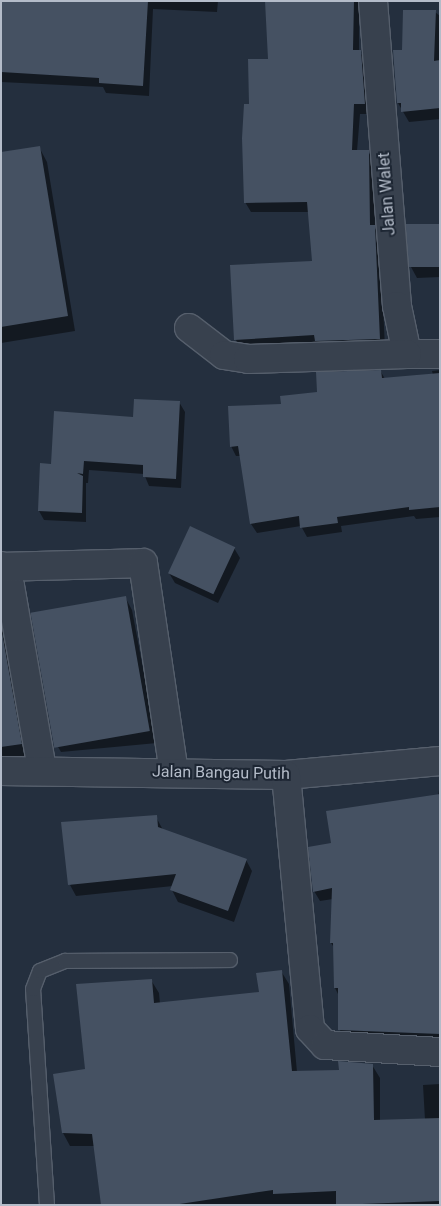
<!DOCTYPE html>
<html>
<head>
<meta charset="utf-8">
<style>
  body { margin:0 }
  #map { position:relative; width:441px; height:1206px; overflow:hidden; background:#242f3e; font-family:Roboto,sans-serif }
  div>[style] { position:absolute }
  [style*='--x'] { left:calc(var(--x)*1px); top:calc(var(--y)*1px); width:calc(var(--w)*1px); rotate:calc(var(--a)*1deg) }
  .shadow>* { inset:0; background:#0007 }
  .building>* { inset:0; background:#455162; transform-origin:0 0 }
  .roads { filter:drop-shadow(1px 0 #565f6c) drop-shadow(-1px 0 #565f6c) drop-shadow(0 1px #565f6c) drop-shadow(0 -1px #565f6c) }
  .service>* { height:14px; margin:-7px; padding:0 7px; transform-origin:7px; border-radius:7px; background:#38414e }
  .minor>* { height:28px; margin:-14px; padding:0 14px; transform-origin:14px; border-radius:14px; background:#38414e }
  span { translate:-50% -50%; white-space:nowrap; text-align:center; line-height:1.15; -webkit-text-stroke:4px #1d2633; paint-order:stroke }
  .street-label { font-size:16px; color:#b4bcc9 }
  .frame { position:absolute; inset:0; border:2px solid #b4bcc9; pointer-events:none }
</style>
</head>
<body>
<div id="map">
  <div class="shadow">
    <i style="clip-path:polygon(1px 1px,218px 1px,217px 12px,153px 9px,149px 96px,106px 93px,103px 87px,1px 82px)"></i>
    <i style="clip-path:polygon(266px 1px,359px 1px,359px 51px,366px 61px,370px 114px,360px 114px,357px 151px,368px 151px,374px 162px,375px 228px,380px 236px,385px 349px,241px 350px,236px 340px,313px 262px,309px 212px,251px 212px,245px 202px,250px 105px,269px 60px)"></i>
    <i style="clip-path:polygon(435px 12px,440px 16px,440px 119px,409px 122px,398px 103px,403px 51px)"></i>
    <i style="clip-path:polygon(39px 147px,47px 162px,75px 331px,1px 343px,1px 153px)"></i>
    <i style="clip-path:polygon(440px 224px,440px 277px,417px 278px,411px 267px,408px 226px)"></i>
    <i style="clip-path:polygon(440px 370px,440px 517px,416px 519px,414px 516px,341px 526px,342px 532px,307px 537px,301px 526px,257px 533px,251px 524px,241px 456px,236px 456px,231px 446px,283px 405px,381px 372px,385px 379px,433px 375px,432px 371px)"></i>
    <i style="clip-path:polygon(179px 402px,185px 412px,181px 488px,149px 486px,144px 474px,89px 470px,88px 483px,86px 483px,86px 522px,44px 520px,39px 511px,52px 465px,134px 418px)"></i>
    <i style="clip-path:polygon(234px 548px,240px 558px,218px 603px,175px 583px,169px 573px)"></i>
    <i style="clip-path:polygon(125px 597px,132px 610px,157px 743px,61px 752px,54px 740px)"></i>
    <i style="clip-path:polygon(1px 605px,29px 758px,1px 762px)"></i>
    <i style="clip-path:polygon(439px 790px,440px 1046px,345px 1040px,340px 1030px,339px 996px,335px 988px,335px 949px,331px 943px,333px 899px,320px 901px,314px 891px,332px 844px,438px 796px)"></i>
    <i style="clip-path:polygon(156px 817px,163px 830px,246px 860px,252px 871px,234px 922px,178px 902px,172px 890px,173px 886px,76px 896px,70px 885px)"></i>
    <i style="clip-path:polygon(281px 971px,289px 984px,297px 1072px,340px 1071px,372px 1065px,380px 1078px,380px 1121px,425px 1120px,423px 1085px,440px 1084px,440px 1205px,102px 1205px,95px 1146px,70px 1146px,63px 1133px,87px 1070px,151px 980px,159px 993px,160px 1004px,260px 994px)"></i>
  </div>
  <div class="building">
    <i style="clip-path:polygon(1px 1px,148px 1px,143px 86px,99px 83px,99px 78px,1px 72px)"></i>
    <i style="clip-path:polygon(265px 1px,354px 1px,353px 50px,361px 50px,365px 104px,354px 104px,352px 150px,369px 150px,370px 225px,375px 225px,380px 339px,315px 341px,314px 335px,234px 340px,230px 265px,312px 261px,307px 202px,244px 203px,242px 138px,244px 104px,249px 104px,248px 59px,268px 59px)"></i>
    <i style="clip-path:polygon(403px 10px,436px 10px,434px 61px,440px 60px,440px 108px,401px 112px,401px 103px,397px 103px,393px 50px,402px 50px)"></i>
    <i style="clip-path:polygon(40px 146px,68px 316px,1px 327px,1px 152px)"></i>
    <i style="left:406px;top:224px;width:34px;height:43px"></i>
    <i style="clip-path:polygon(381px 370px,382px 378px,440px 373px,440px 507px,409px 510px,409px 507px,337px 517px,338px 523px,300px 528px,299px 516px,250px 524px,238px 446px,230px 447px,228px 406px,281px 404px,280px 396px,317px 392px,316px 372px)"></i>
    <i style="clip-path:polygon(134px 399px,180px 401px,176px 479px,143px 477px,143px 465px,84px 461px,83px 474px,77px 473px,83px 476px,82px 513px,38px 511px,40px 463px,51px 464px,54px 411px,133px 417px)"></i>
    <i style="left:190px;top:526px;width:50px;height:52px;rotate:25deg"></i>
    <i style="left:126px;top:596px;width:137px;height:97px;rotate:80deg"></i>
    <i style="clip-path:polygon(1px 627px,22px 744px,1px 747px)"></i>
    <i style="clip-path:polygon(440px 794px,440px 1034px,338px 1030px,338px 988px,334px 988px,333px 943px,330px 943px,332px 888px,313px 892px,308px 847px,331px 843px,326px 811px)"></i>
    <i style="clip-path:polygon(157px 815px,158px 827px,247px 859px,228px 911px,170px 890px,176px 874px,68px 885px,61px 822px)"></i>
    <i style="clip-path:polygon(282px 970px,292px 1071px,339px 1070px,338px 1061px,373px 1064px,374px 1120px,440px 1118px,440px 1201px,336px 1205px,336px 1191px,273px 1194px,273px 1190px,173px 1205px,101px 1205px,92px 1134px,62px 1133px,53px 1074px,85px 1069px,76px 984px,152px 979px,154px 1003px,259px 992px,256px 973px)"></i>
  </div>
  <div class="roads">
    <div class="service">
      <i style="--x:47;--y:1205;--w:216;--a:-93.7"></i>
      <i style="--x:33;--y:989;--w:19;--a:-69"></i>
      <i style="--x:40;--y:971;--w:27;--a:-22"></i>
      <i style="--x:65;--y:961;--w:165;--a:-0.3"></i>
    </div>
    <div class="minor">
      <i style="--x:373;--y:1;--w:306;--a:85.5"></i>
      <i style="--x:397;--y:306;--w:49;--a:78.2"></i>
      <i style="--x:407;--y:354;--w:33;--a:0"></i>
      <i style="--x:189;--y:328;--w:44;--a:37.6"></i>
      <i style="--x:224;--y:355;--w:24;--a:9"></i>
      <i style="--x:248;--y:359;--w:159;--a:-1.8"></i>
      <i style="--x:1;--y:566;--w:22;--a:66"></i>
      <i style="--x:10;--y:586;--w:187;--a:80.1"></i>
      <i style="--x:2;--y:567;--w:141;--a:-1.6"></i>
      <i style="--x:143;--y:563;--w:212;--a:81.6"></i>
      <i style="--x:1;--y:771;--w:285;--a:0.8"></i>
      <i style="--x:286;--y:775;--w:155;--a:-5.2"></i>
      <i style="--x:286;--y:775;--w:255;--a:84.6"></i>
      <i style="--x:310;--y:1029;--w:22;--a:47"></i>
      <i style="--x:325;--y:1045;--w:115;--a:3.5"></i>
    </div>
  </div>
  <div class="street-label">
    <span style="left:387px;top:194px;rotate:-94deg">Jalan Walet</span>
    <span style="left:221px;top:773px;rotate:1deg">Jalan Bangau Putih</span>
  </div>
  <div class="frame"></div>
</div>
</body>
</html>
